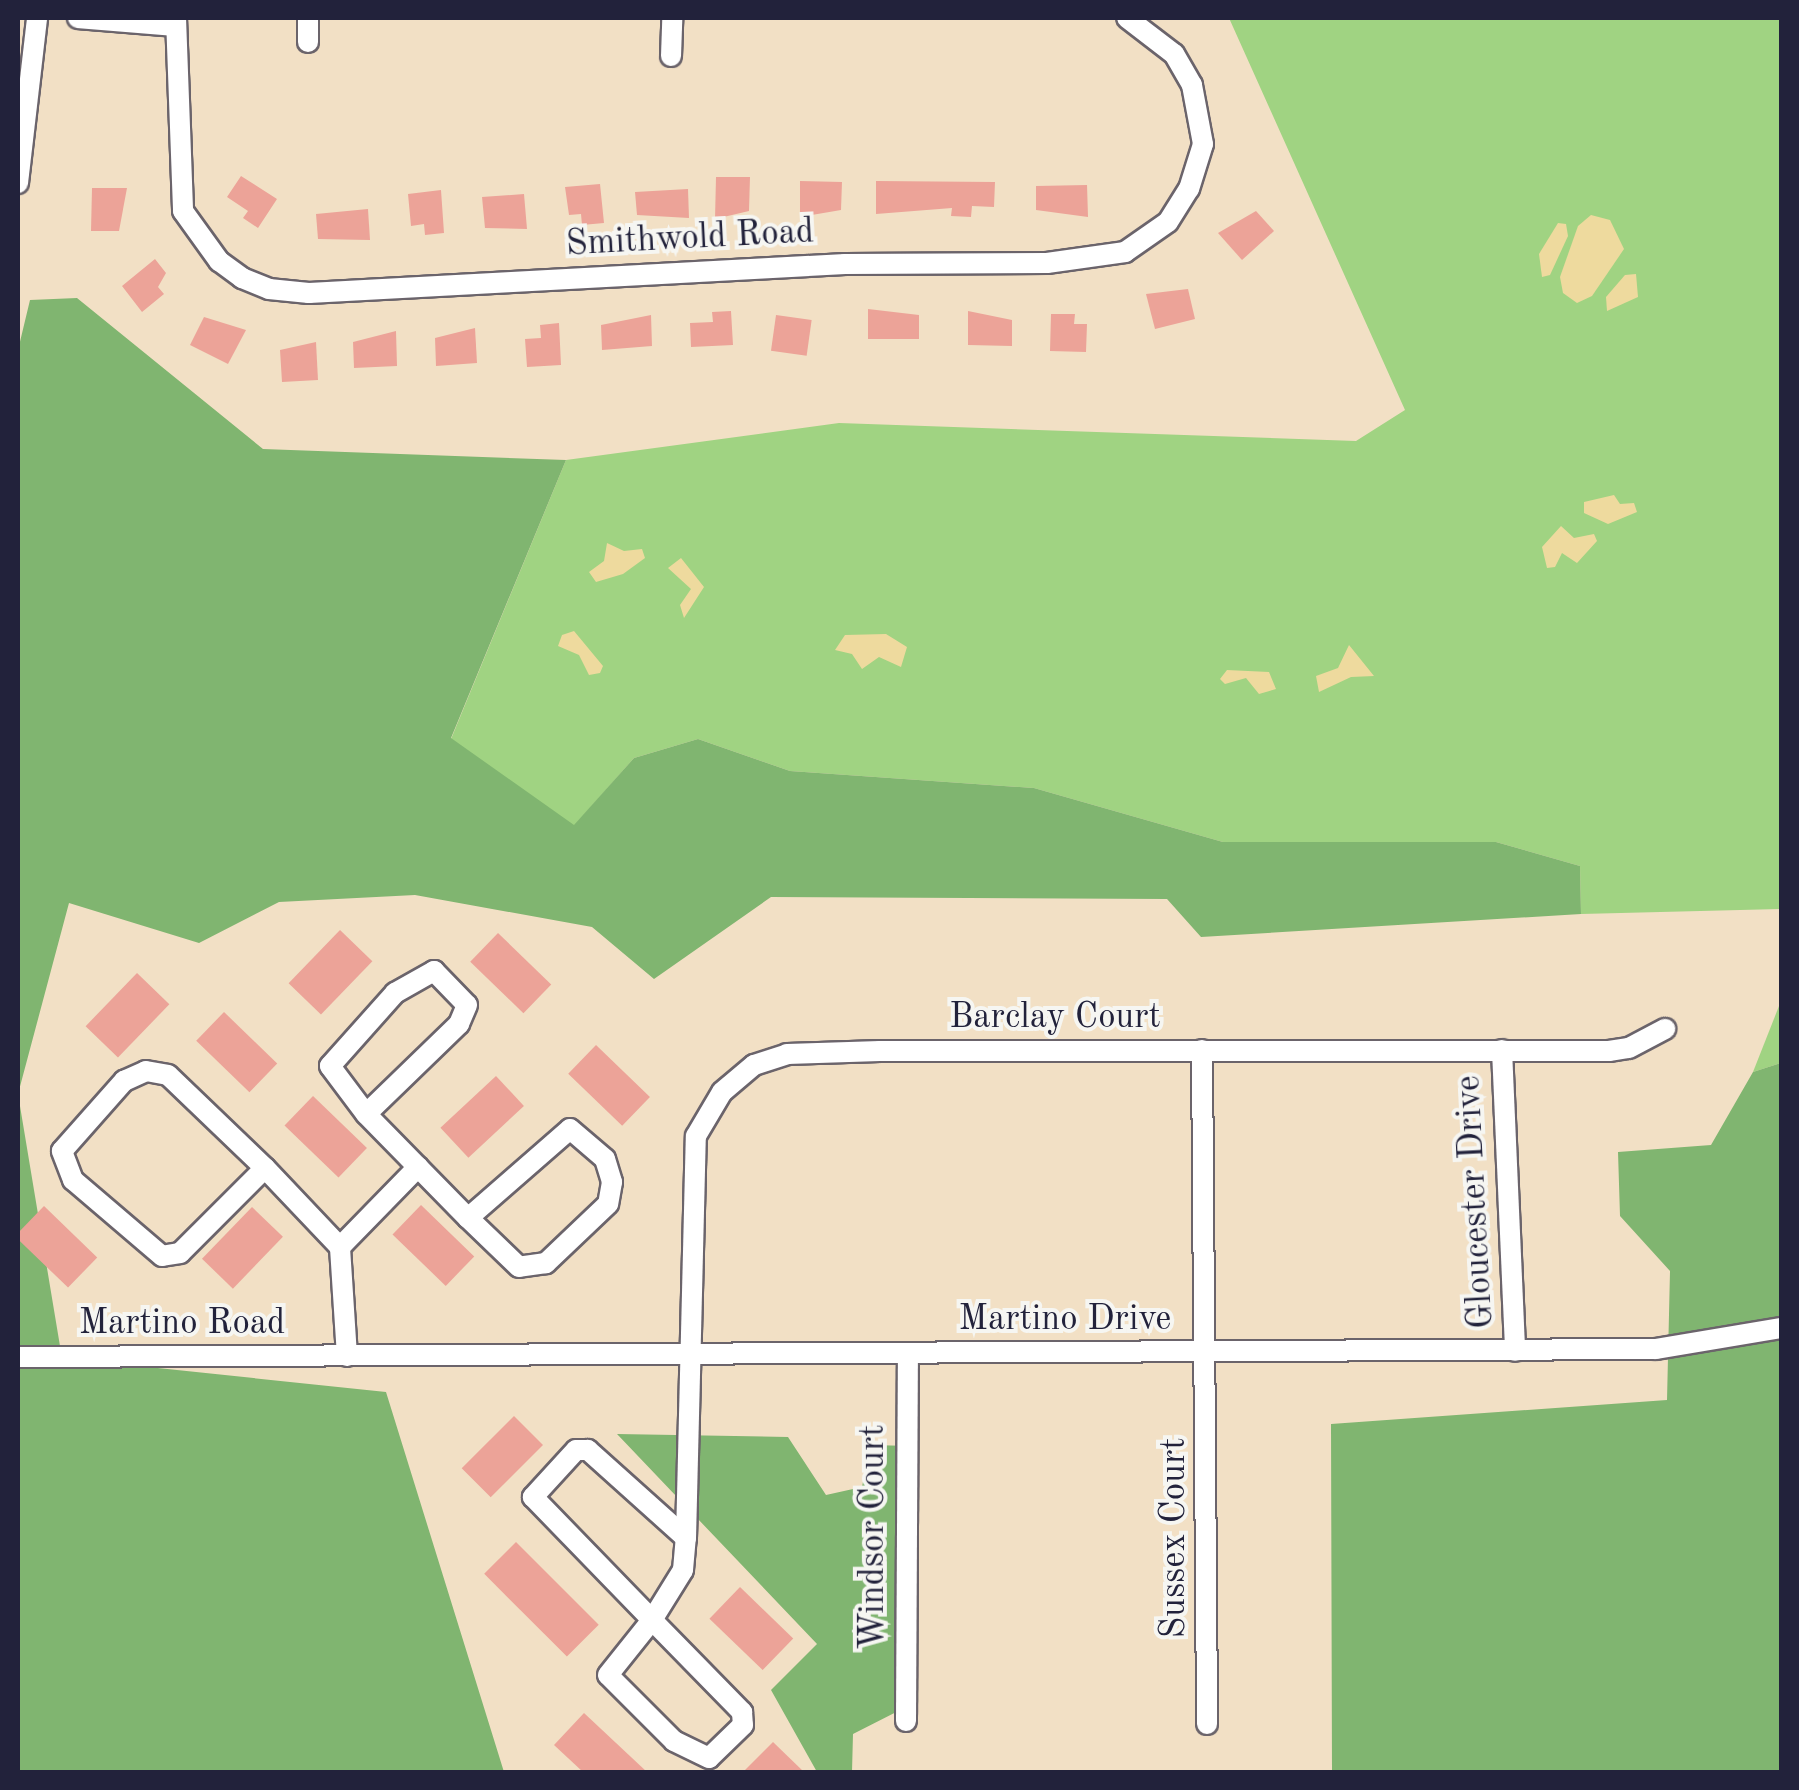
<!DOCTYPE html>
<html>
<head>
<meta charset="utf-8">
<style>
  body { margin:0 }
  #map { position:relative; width:1799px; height:1790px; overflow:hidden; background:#f2e0c5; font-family:"Old Standard TT",serif }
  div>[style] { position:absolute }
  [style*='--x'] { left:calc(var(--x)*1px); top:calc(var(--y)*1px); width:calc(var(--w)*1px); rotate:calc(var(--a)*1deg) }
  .green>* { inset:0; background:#a0d382 }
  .forest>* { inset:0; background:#80b570 }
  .sand>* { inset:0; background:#eeda9e }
  .building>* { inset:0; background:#eca398; transform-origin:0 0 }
  .roads { filter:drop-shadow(2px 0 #6b646b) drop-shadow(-2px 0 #6b646b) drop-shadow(0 2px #6b646b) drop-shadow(0 -2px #6b646b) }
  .minor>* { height:20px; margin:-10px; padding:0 10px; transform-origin:10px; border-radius:10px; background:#fff }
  span { translate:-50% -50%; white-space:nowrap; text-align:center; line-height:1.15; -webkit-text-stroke:8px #f6f6f2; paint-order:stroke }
  .street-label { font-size:35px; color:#22223b }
  .frame { position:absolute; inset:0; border:20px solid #22223b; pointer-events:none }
</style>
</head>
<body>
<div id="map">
  <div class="green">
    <i style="clip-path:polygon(1229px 18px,1781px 18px,1781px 909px,1581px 914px,1580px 866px,1496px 842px,1223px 842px,1034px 788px,790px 771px,698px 739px,634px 758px,574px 826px,451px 739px,566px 460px,839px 423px,1356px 441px,1405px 410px)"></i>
    <i style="clip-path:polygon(1781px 1001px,1781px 1063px,1753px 1072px)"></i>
  </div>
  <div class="forest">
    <i style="clip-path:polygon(77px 298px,263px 449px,566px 460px,451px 738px,574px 825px,634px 758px,698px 739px,790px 771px,1034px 788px,1223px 842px,1496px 842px,1580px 866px,1581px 914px,1201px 937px,1167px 899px,771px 897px,654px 979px,592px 927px,415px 895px,279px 902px,199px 943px,69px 903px,18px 1094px,62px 1358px,386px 1392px,504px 1772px,18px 1772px,18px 350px,30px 300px)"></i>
    <i style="clip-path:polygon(1781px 1063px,1781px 1772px,1332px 1772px,1331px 1424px,1667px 1400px,1670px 1271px,1620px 1216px,1618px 1152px,1711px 1145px,1753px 1072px)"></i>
    <i style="clip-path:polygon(617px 1434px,788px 1437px,826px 1495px,862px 1487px,870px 1445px,912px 1446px,914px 1703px,853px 1734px,852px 1772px,817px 1772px,771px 1690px,817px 1644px)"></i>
  </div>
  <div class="sand">
    <i style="clip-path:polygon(1591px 215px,1610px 220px,1624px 249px,1592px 296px,1577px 303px,1563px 293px,1560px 277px,1578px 226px)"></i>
    <i style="clip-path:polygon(1558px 223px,1566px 224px,1568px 236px,1550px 275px,1542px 277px,1539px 254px)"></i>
    <i style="clip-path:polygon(1636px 274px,1638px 297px,1607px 311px,1606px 297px,1625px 275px)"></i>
    <i style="clip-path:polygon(1614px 495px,1620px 504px,1634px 503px,1637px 512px,1608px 524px,1584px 513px,1584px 502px)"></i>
    <i style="clip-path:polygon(1561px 526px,1574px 538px,1594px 534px,1597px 541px,1577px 563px,1562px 553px,1555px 567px,1547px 568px,1542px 547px)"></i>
    <i style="clip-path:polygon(607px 543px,624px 551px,642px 549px,645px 558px,623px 574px,596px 582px,589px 572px,604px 561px)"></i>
    <i style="clip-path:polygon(681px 558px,704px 587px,684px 618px,680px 605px,691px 589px,668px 568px)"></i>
    <i style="clip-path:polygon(574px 631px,603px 666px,600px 673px,589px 675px,579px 655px,558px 646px,562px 635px)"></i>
    <i style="clip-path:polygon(886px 634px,907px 647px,901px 667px,879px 657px,862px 669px,852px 654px,835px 650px,845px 635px)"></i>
    <i style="clip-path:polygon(1349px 645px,1374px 676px,1351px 677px,1319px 692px,1316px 676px,1338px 668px)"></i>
    <i style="clip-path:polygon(1227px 670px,1269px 672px,1276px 689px,1259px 694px,1246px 678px,1225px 684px,1220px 679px)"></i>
  </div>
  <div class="building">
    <i style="clip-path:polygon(241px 176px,277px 199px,258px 228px,243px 218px,248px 211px,227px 197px)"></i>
    <i style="clip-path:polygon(716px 177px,750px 177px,749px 211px,715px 219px)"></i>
    <i style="clip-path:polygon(800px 181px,842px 182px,841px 210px,800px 217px)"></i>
    <i style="clip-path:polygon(876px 181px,995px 182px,994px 207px,972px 206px,971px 217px,951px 216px,952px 208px,876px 214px)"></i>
    <i style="clip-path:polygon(600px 184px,604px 223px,582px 225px,581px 214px,569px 215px,565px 187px)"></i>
    <i style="clip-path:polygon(1087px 185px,1088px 217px,1036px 210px,1036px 186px)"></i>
    <i style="clip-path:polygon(92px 188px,127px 188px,119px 231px,91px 231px)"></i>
    <i style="clip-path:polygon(688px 189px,689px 218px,637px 215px,635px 192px)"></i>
    <i style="clip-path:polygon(441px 190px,444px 233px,425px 235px,424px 224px,411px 226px,408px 194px)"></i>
    <i style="clip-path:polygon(524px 194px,527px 229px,485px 228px,482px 197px)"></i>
    <i style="clip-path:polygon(368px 209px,370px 240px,318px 239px,316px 214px)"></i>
    <i style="clip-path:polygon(1256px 211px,1274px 231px,1242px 260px,1218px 233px)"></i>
    <i style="clip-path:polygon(155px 259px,166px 273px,158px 287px,164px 294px,142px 312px,122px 286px)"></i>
    <i style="clip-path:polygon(1188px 289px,1195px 319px,1155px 329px,1146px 294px)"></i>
    <i style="clip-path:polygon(868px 309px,919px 315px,919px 339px,868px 339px)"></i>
    <i style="clip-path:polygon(731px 311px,733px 345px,691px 347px,690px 323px,713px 322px,712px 312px)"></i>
    <i style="clip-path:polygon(968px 311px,1012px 320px,1012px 346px,968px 345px)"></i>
    <i style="clip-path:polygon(1051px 314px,1075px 314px,1074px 324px,1087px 324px,1086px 352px,1050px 351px)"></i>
    <i style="clip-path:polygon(651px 315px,652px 346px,602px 350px,601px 325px)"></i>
    <i style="left:776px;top:315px;width:36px;height:36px;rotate:8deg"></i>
    <i style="clip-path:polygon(204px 317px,246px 330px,228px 364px,190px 345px)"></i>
    <i style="clip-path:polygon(559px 323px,561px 365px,527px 367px,525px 339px,541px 338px,540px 325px)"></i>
    <i style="clip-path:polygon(475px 328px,477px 363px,436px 366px,435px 338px)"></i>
    <i style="clip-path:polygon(396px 331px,397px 366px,354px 368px,353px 342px)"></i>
    <i style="clip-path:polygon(316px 342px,318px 380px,282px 382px,280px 350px)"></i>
    <i style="left:340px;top:930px;width:45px;height:74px;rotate:44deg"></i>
    <i style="left:498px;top:933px;width:74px;height:40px;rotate:44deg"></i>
    <i style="left:137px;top:973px;width:45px;height:74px;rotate:44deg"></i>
    <i style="left:224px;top:1012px;width:74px;height:40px;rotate:44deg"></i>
    <i style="left:596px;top:1045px;width:75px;height:40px;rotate:44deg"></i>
    <i style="left:496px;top:1076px;width:41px;height:76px;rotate:47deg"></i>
    <i style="left:313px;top:1096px;width:75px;height:41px;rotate:44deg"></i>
    <i style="left:421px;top:1205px;width:74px;height:41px;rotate:44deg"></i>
    <i style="left:44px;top:1206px;width:74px;height:42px;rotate:44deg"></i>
    <i style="left:252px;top:1207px;width:43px;height:72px;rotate:44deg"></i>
    <i style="left:514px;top:1416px;width:41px;height:74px;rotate:45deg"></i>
    <i style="left:516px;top:1542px;width:117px;height:45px;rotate:45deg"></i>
    <i style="left:740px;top:1587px;width:74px;height:44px;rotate:44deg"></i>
    <i style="clip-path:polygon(584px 1713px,647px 1772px,583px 1772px,554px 1745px)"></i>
    <i style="clip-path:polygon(773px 1742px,804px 1772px,743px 1772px)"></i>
  </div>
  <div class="roads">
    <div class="minor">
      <i style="--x:78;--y:18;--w:97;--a:4.7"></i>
      <i style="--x:176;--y:18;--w:193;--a:87.9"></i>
      <i style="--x:183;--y:211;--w:62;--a:54.2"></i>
      <i style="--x:219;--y:261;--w:29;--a:36"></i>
      <i style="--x:242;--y:278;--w:29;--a:22"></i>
      <i style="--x:269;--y:289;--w:40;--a:5.7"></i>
      <i style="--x:309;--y:293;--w:537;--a:-3.1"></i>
      <i style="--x:845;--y:264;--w:202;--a:-0.3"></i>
      <i style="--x:1047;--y:263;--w:79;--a:-8"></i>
      <i style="--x:1125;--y:252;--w:52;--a:-34.9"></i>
      <i style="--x:1168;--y:222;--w:39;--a:-58"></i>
      <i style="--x:1189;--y:189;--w:47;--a:-72.7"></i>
      <i style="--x:1203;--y:144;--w:60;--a:-100.6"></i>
      <i style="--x:1192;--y:85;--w:36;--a:-120"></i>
      <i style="--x:1174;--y:54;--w:59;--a:-142.5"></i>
      <i style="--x:308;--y:42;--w:24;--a:-90"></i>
      <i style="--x:671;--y:56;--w:38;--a:-88"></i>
      <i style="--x:18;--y:183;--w:166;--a:-83.4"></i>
      <i style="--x:434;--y:971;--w:47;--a:45.9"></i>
      <i style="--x:467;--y:1005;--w:21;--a:113"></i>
      <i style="--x:459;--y:1024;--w:129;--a:135.9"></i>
      <i style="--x:366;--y:1114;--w:60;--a:-126.9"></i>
      <i style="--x:330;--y:1066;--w:98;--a:-48.3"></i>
      <i style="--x:395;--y:993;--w:45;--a:-29.4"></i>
      <i style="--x:1202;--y:1050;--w:674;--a:89.57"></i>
      <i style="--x:1502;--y:1050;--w:301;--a:87.5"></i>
      <i style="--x:146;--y:1071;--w:22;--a:10"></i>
      <i style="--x:168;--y:1075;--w:134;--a:43.8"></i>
      <i style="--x:265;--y:1168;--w:120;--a:135"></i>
      <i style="--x:180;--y:1253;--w:18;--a:171"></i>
      <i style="--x:162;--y:1256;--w:117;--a:-139.5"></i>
      <i style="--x:73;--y:1180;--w:31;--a:-111"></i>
      <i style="--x:62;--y:1151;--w:94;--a:-48.5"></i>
      <i style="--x:124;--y:1081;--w:24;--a:-24"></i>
      <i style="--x:366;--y:1114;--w:146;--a:45.6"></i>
      <i style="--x:570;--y:1129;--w:46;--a:40.6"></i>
      <i style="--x:605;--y:1159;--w:24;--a:73"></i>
      <i style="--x:612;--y:1182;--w:22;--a:100"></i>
      <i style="--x:608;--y:1204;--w:86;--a:136.4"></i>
      <i style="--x:546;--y:1263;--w:27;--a:172"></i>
      <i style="--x:519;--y:1267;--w:71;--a:-136.1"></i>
      <i style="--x:468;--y:1218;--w:135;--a:-41.1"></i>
      <i style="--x:265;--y:1168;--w:109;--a:46.5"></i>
      <i style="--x:347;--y:1356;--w:109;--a:-93.7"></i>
      <i style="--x:340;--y:1247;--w:112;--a:-45.7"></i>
      <i style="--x:18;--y:1357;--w:1638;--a:-0.28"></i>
      <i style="--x:1656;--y:1349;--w:128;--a:-9.5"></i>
      <i style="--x:686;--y:1538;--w:132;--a:-138.1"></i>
      <i style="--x:588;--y:1450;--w:12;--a:180"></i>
      <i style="--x:576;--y:1450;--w:64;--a:132.5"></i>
      <i style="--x:533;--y:1497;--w:171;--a:45.9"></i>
      <i style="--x:652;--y:1620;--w:59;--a:-58.2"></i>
      <i style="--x:683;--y:1570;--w:32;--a:-85"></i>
      <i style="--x:686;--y:1538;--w:402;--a:-88.6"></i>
      <i style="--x:696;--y:1136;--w:51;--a:-59.4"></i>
      <i style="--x:722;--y:1092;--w:42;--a:-40.2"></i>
      <i style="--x:754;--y:1065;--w:35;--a:-18"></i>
      <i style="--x:787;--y:1054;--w:93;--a:-1.8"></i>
      <i style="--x:880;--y:1051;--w:729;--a:0"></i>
      <i style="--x:1609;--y:1051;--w:20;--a:-9"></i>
      <i style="--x:1629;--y:1048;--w:41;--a:-27.8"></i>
      <i style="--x:652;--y:1620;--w:129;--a:45.6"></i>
      <i style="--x:742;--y:1712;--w:13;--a:86"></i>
      <i style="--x:743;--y:1725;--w:47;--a:135.9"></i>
      <i style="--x:709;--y:1758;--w:39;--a:-154"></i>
      <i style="--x:674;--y:1741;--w:93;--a:-135"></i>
      <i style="--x:608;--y:1675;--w:70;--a:-51.3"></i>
      <i style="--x:906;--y:1721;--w:368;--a:-89.7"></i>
    </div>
  </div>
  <div class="street-label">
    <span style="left:690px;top:239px;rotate:-3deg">Smithwold Road</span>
    <span style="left:1055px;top:1018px">Barclay Court</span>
    <span style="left:1476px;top:1202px;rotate:-93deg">Gloucester Drive</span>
    <span style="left:1065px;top:1320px">Martino Drive</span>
    <span style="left:182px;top:1324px">Martino Road</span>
    <span style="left:874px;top:1537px;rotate:-90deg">Windsor Court</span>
    <span style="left:1175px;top:1538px;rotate:-90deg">Sussex Court</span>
  </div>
  <div class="frame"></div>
</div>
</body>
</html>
